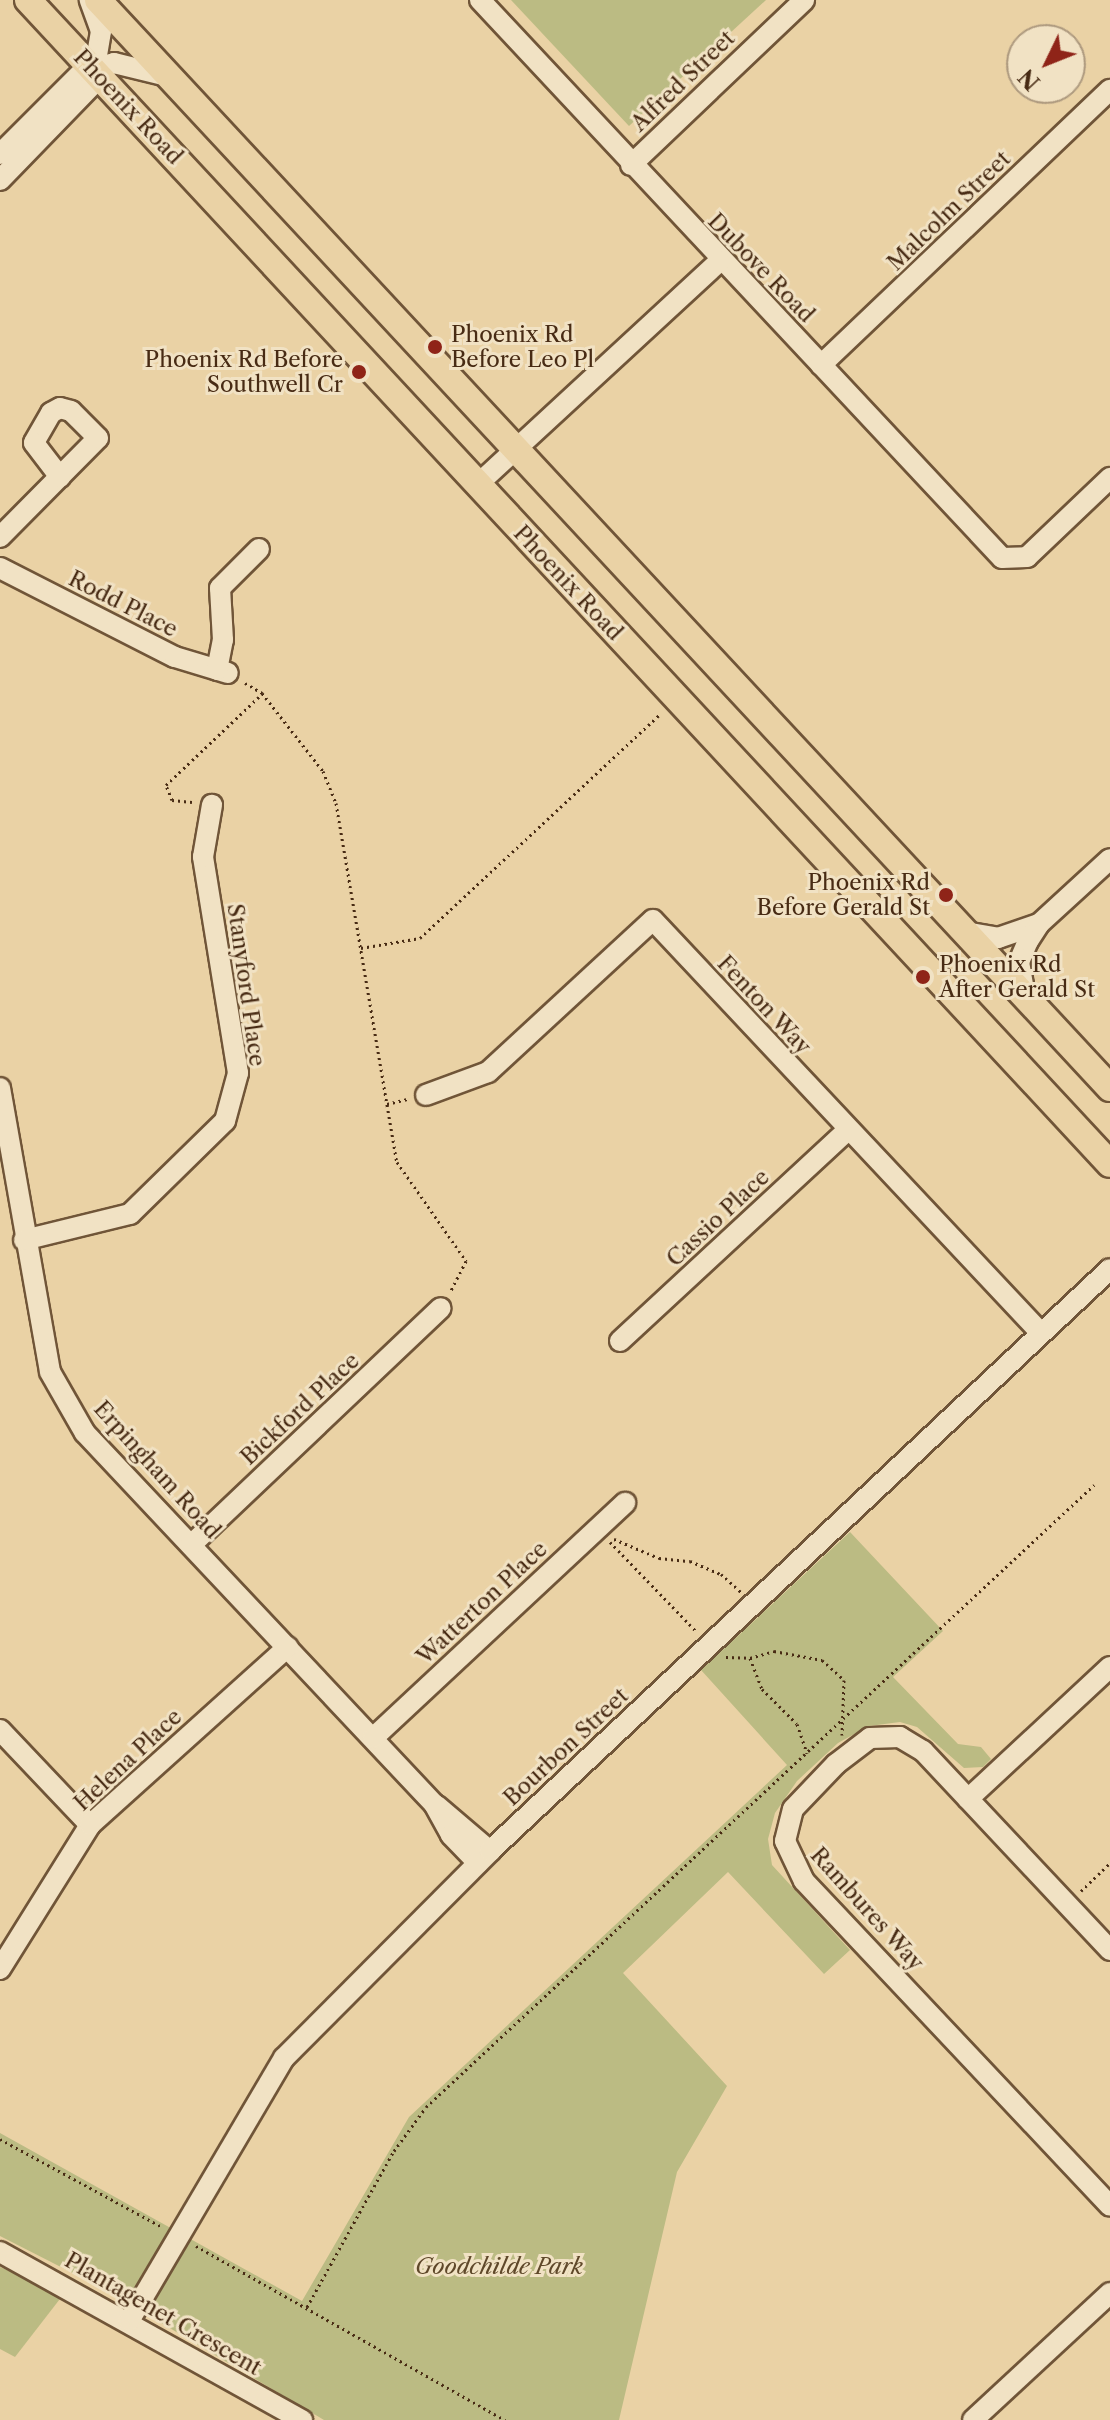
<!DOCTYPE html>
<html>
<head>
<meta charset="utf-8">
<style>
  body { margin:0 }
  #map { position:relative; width:1110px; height:2420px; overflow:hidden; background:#ead2a5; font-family:"Libre Caslon Text",serif }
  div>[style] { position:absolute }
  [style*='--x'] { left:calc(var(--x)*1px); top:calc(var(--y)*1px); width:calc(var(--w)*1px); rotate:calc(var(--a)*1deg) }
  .green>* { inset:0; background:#bbbb83 }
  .path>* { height:3px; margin-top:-1.5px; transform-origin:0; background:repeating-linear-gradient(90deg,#482b14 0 2px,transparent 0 6px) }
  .roads { filter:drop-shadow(2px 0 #705538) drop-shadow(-2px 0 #705538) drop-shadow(0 2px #705538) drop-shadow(0 -2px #705538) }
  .minor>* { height:20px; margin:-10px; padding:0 10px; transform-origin:10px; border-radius:10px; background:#f1e2c4 }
  .major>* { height:26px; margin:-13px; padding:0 13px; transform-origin:13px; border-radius:13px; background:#ead2a5 }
  .dots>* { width:22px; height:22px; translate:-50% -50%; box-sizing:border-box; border:4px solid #f1e2c4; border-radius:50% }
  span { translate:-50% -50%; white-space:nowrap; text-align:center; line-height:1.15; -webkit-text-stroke:6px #f1e2c4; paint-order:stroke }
  .street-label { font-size:22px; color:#482b14 }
  .poi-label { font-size:22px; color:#482b14 }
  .left { translate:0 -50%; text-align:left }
  .right { translate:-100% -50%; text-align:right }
  .park-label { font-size:22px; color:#5f482a; font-style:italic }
  .north { position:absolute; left:1006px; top:24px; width:80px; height:80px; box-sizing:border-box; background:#f1e2c4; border:2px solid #ad997e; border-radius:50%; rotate:227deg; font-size:22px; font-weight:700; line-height:32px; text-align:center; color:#482b14 }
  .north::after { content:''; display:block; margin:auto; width:28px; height:36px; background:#8f2418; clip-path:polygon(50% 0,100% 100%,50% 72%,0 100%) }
</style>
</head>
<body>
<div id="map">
  <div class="green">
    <i style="clip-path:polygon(511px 0,766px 0,629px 126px)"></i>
    <i style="clip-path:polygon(850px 1532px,943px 1631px,893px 1677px,958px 1744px,981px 1747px,991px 1759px,983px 1767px,964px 1768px,917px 1727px,900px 1722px,869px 1726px,838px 1743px,797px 1781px,775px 1813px,768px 1839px,772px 1865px,850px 1950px,824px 1974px,728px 1872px,623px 1973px,727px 2086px,677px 2172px,619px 2420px,324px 2420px,106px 2290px,0 2236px,0 2133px,302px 2301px,409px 2117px,787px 1765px,701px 1670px)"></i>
    <i style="clip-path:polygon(0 2267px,63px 2295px,15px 2357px,0 2349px)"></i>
  </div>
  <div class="path">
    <i style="--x:245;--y:683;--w:20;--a:30"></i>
    <i style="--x:262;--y:693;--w:99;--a:52"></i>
    <i style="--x:323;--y:771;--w:35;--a:68"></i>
    <i style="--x:336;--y:803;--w:364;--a:80.4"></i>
    <i style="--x:397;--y:1162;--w:121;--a:55.1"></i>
    <i style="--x:466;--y:1261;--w:35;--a:117"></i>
    <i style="--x:192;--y:802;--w:20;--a:-174"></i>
    <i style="--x:172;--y:800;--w:16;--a:-112"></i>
    <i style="--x:166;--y:785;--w:132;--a:-43.5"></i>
    <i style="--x:361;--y:948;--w:60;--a:-9.6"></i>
    <i style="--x:420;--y:938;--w:328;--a:-43"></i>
    <i style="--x:387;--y:1104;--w:21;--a:-14"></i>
    <i style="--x:614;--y:1539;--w:49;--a:22.9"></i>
    <i style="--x:659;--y:1558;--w:31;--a:6"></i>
    <i style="--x:690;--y:1561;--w:34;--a:23"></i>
    <i style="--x:721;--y:1574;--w:27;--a:42"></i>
    <i style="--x:610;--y:1542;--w:124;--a:46"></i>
    <i style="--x:726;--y:1657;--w:24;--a:2"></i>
    <i style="--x:750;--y:1658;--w:25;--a:-16"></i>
    <i style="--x:774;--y:1651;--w:49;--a:10.6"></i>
    <i style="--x:822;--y:1660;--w:30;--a:42"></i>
    <i style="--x:844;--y:1680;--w:55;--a:92.1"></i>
    <i style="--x:750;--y:1658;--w:33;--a:69"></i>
    <i style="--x:762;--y:1689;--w:49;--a:45"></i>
    <i style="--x:797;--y:1724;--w:31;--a:71"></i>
    <i style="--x:1081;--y:1891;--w:40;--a:-44"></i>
    <i style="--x:0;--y:2139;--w:184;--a:28.5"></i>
    <i style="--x:196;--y:2246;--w:355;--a:29.4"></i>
    <i style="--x:307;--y:2307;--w:179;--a:-60.9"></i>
    <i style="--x:394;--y:2151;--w:54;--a:-54"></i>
    <i style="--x:426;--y:2107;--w:913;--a:-42.96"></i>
  </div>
  <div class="roads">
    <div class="minor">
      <i style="--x:480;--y:0;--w:764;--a:46.91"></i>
      <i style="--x:1002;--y:558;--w:25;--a:-2"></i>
      <i style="--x:1027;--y:557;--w:115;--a:-43.6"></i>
      <i style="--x:0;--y:154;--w:117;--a:-45"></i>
      <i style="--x:83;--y:71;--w:32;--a:-14"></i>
      <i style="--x:114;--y:63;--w:55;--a:13.8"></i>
      <i style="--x:631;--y:165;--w:239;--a:-43.6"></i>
      <i style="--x:0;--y:180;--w:132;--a:-45.9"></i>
      <i style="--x:92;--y:85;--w:55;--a:-80.5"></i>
      <i style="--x:101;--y:31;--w:33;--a:-110"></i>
      <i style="--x:821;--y:365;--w:399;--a:-43.6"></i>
      <i style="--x:477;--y:485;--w:330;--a:-42.7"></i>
      <i style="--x:0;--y:537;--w:139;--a:-45.3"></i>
      <i style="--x:98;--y:438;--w:38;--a:-135"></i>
      <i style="--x:71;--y:411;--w:11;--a:-165"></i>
      <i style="--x:60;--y:408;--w:10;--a:151"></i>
      <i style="--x:51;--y:413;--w:34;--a:120"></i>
      <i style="--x:34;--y:443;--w:43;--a:52.6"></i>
      <i style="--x:0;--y:568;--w:196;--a:27"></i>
      <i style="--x:175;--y:657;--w:55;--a:16.8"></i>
      <i style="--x:217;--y:670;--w:31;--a:-79"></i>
      <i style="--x:223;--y:640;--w:52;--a:-93.3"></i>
      <i style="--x:220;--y:588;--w:55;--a:-45"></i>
      <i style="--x:965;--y:932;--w:34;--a:10"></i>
      <i style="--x:998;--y:938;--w:43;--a:-18.9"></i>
      <i style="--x:1025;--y:996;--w:35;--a:-100"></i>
      <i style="--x:1019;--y:962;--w:23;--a:-67"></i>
      <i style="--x:1028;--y:941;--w:20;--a:-57"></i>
      <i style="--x:1039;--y:924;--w:96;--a:-42.5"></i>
      <i style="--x:0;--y:1088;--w:288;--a:80"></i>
      <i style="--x:50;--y:1372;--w:70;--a:60.2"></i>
      <i style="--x:85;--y:1433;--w:509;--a:46.75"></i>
      <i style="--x:434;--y:1804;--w:35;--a:61"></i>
      <i style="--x:451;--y:1835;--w:39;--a:46"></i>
      <i style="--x:426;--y:1095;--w:66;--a:-20.4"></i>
      <i style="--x:488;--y:1072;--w:224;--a:-42.7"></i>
      <i style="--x:653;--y:920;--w:565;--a:46.79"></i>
      <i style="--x:24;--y:1240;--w:109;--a:-13.8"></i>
      <i style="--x:130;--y:1214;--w:133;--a:-44.4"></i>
      <i style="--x:225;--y:1121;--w:50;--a:-74.8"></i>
      <i style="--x:238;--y:1073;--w:219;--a:-99.2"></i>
      <i style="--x:203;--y:857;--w:53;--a:-80.2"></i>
      <i style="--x:620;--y:1341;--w:311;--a:-42.8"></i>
      <i style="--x:191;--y:1545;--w:344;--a:-43.5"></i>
      <i style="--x:0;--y:1730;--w:131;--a:46.5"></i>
      <i style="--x:373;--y:1738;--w:345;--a:-43"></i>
      <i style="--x:968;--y:1799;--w:194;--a:-42.9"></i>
      <i style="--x:437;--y:1806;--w:70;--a:40.3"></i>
      <i style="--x:1110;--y:1950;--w:273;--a:-133.2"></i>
      <i style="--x:923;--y:1751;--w:27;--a:-149"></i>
      <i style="--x:900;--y:1737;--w:30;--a:178"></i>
      <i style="--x:870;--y:1738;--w:43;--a:142.6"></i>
      <i style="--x:836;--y:1764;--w:62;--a:133.7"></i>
      <i style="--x:793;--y:1809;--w:33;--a:104"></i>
      <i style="--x:785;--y:1841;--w:44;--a:64.6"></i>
      <i style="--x:804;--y:1881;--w:446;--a:46.7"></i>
      <i style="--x:0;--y:1969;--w:170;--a:-58"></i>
      <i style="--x:90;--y:1825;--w:266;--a:-42"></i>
      <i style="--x:0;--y:2252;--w:346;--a:29.1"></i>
      <i style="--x:129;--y:2321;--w:305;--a:-59.5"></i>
      <i style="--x:284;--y:2058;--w:292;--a:-45.1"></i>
      <i style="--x:490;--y:1851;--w:850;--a:-43.19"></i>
      <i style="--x:973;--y:2420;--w:187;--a:-42.8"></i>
    </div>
    <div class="major">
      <i style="--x:28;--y:0;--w:1589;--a:47.09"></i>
      <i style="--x:98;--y:0;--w:1486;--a:47.07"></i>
    </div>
  </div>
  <div class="dots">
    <i style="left:435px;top:347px;background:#8f2418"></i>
    <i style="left:359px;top:372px;background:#8f2418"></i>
    <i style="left:946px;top:895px;background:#8f2418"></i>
    <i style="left:923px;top:977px;background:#8f2418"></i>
  </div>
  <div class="street-label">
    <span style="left:683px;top:81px;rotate:-44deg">Alfred Street</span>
    <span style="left:128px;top:107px;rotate:47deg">Phoenix Road</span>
    <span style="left:949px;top:211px;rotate:-44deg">Malcolm Street</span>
    <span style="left:761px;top:268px;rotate:46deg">Dubove Road</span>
    <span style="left:568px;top:583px;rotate:47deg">Phoenix Road</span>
    <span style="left:123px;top:604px;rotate:27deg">Rodd Place</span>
    <span style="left:246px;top:985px;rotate:82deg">Stanyford Place</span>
    <span style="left:764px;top:1005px;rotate:47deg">Fenton Way</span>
    <span style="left:718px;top:1218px;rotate:-43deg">Cassio Place</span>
    <span style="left:300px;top:1409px;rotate:-43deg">Bickford Place</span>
    <span style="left:157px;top:1470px;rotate:48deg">Erpingham Road</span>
    <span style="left:482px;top:1603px;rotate:-43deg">Watterton Place</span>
    <span style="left:566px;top:1747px;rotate:-43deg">Bourbon Street</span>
    <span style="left:128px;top:1760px;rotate:-43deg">Helena Place</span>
    <span style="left:867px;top:1909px;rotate:48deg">Rambures Way</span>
    <span style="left:163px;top:2314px;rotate:30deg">Plantagenet Crescent</span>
  </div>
  <div class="poi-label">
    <span class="left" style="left:451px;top:347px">Phoenix Rd<br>Before Leo Pl</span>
    <span class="right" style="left:343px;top:372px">Phoenix Rd Before<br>Southwell Cr</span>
    <span class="right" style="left:930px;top:895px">Phoenix Rd<br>Before Gerald St</span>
    <span class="left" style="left:939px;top:977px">Phoenix Rd<br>After Gerald St</span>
  </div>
  <div class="park-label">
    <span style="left:499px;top:2267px">Goodchilde Park</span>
  </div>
  <div class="north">N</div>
</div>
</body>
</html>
